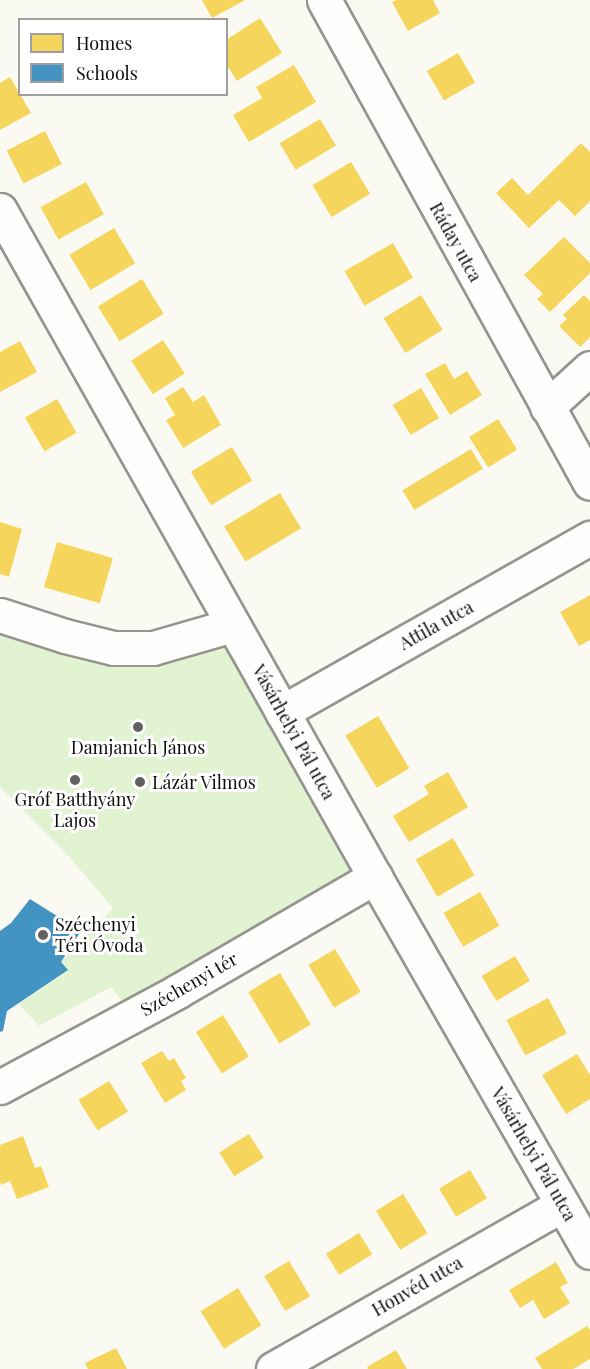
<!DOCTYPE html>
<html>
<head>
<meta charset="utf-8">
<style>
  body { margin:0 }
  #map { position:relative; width:590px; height:1369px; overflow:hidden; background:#fbfaf2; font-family:"Playfair Display",serif }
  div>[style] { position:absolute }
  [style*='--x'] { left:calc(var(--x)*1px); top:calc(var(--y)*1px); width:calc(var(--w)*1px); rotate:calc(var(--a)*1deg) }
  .green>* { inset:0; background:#e1f3d0 }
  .homes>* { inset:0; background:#f6d55c; transform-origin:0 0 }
  .schools>* { inset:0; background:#4393c3 }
  .roads { filter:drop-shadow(2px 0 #959491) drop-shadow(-2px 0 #959491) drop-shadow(0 2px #959491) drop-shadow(0 -2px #959491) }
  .minor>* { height:33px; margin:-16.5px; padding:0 16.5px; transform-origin:16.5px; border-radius:16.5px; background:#fefefd }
  .dots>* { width:16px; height:16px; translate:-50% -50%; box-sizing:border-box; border:3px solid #fff; border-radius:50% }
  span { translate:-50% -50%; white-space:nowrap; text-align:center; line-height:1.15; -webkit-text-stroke:6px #fff; paint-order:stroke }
  .street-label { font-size:18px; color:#0e0e0e }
  .poi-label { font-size:18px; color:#0e0e0e }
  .left { translate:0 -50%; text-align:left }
  .legend { position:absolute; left:18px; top:18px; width:210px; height:78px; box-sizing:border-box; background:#fff; border:2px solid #9f9f9f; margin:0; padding:8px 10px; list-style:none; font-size:18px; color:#0e0e0e }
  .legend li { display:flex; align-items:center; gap:12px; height:30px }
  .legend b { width:30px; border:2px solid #9f9f9f }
</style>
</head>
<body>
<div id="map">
  <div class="green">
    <i style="clip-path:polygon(0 628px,214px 642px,233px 648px,355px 858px,353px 872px,345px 881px,123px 1003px,111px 987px,39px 1026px,19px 1004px,67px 971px,61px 962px,113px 908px,64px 851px,0 787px)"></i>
  </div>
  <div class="homes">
    <i style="clip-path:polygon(202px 0,245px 0,212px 18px)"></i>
    <i style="clip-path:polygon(396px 0,433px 0,440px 13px,408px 31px,392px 2px)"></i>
    <i style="clip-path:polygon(260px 18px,282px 53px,237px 81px,226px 64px,226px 40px)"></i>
    <i style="left:458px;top:53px;width:34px;height:36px;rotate:60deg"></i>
    <i style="clip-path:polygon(294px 65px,316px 102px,249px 142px,233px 115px,262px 98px,256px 87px)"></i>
    <i style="clip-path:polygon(10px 77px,31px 113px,0 130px,0 83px)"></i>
    <i style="left:320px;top:119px;width:31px;height:47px;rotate:59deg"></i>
    <i style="left:45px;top:131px;width:37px;height:43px;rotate:63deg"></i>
    <i style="clip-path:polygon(581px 143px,590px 152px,590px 201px,575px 216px,559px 200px,529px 228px,496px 193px,512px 178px,528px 195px)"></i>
    <i style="left:351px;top:162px;width:37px;height:45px;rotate:59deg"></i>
    <i style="left:86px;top:182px;width:37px;height:52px;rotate:61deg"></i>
    <i style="left:114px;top:228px;width:41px;height:52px;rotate:59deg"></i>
    <i style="clip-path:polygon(564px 237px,590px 263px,590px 273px,550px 312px,537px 299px,543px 294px,524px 275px)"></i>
    <i style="left:393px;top:243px;width:40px;height:56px;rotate:60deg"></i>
    <i style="left:142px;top:279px;width:41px;height:52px;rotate:58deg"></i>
    <i style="left:421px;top:295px;width:41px;height:44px;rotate:58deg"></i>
    <i style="clip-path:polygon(584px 295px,590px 301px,590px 337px,580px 347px,559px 326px,567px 319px,563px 315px)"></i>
    <i style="left:163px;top:340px;width:40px;height:38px;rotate:57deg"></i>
    <i style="clip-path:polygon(20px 341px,37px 372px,0 392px,0 352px)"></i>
    <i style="clip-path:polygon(445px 363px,454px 379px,467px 371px,482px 395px,450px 415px,425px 374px)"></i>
    <i style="clip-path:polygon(183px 387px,193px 402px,204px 395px,221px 425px,183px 448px,166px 420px,175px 415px,165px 398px)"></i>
    <i style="left:421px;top:388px;width:35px;height:33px;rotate:59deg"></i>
    <i style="left:57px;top:399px;width:39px;height:37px;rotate:60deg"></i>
    <i style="left:498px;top:419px;width:36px;height:34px;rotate:58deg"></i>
    <i style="left:232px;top:447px;width:39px;height:48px;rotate:59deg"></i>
    <i style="left:471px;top:449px;width:23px;height:80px;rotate:59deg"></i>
    <i style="left:280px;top:493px;width:41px;height:65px;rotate:59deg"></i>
    <i style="clip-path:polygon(0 522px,22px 529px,9px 577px,0 574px)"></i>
    <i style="left:57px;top:542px;width:58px;height:47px;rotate:16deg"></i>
    <i style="clip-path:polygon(590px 595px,590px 640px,579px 646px,560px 612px)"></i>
    <i style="left:378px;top:716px;width:61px;height:38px;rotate:59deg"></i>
    <i style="clip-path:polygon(448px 772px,468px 807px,409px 842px,393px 816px,429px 794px,424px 786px)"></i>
    <i style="left:453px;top:838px;width:43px;height:43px;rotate:60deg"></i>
    <i style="left:480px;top:892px;width:39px;height:42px;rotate:60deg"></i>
    <i style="left:335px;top:949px;width:50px;height:31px;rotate:59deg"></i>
    <i style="left:515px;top:956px;width:29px;height:39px;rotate:59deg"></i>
    <i style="left:280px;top:973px;width:60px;height:37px;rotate:59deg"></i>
    <i style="left:548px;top:998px;width:40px;height:47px;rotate:62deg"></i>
    <i style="left:223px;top:1015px;width:49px;height:32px;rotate:58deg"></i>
    <i style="clip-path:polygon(162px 1051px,169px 1061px,174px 1058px,186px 1078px,181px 1081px,186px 1090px,165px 1103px,141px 1063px)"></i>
    <i style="clip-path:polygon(577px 1054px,590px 1075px,590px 1099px,566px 1114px,542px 1075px)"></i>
    <i style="left:109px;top:1081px;width:36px;height:36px;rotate:58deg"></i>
    <i style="left:249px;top:1134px;width:28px;height:35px;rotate:58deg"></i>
    <i style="clip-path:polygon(23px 1136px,35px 1168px,41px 1166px,49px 1187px,17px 1199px,10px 1181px,1px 1185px,0 1182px,0 1145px)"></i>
    <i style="left:470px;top:1170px;width:33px;height:36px;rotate:59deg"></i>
    <i style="left:403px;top:1194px;width:46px;height:32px;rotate:58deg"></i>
    <i style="left:359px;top:1233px;width:25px;height:39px;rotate:58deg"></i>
    <i style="left:289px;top:1261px;width:41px;height:29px;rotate:59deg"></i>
    <i style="clip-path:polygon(556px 1262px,568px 1283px,560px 1287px,570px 1303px,544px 1319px,533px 1300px,520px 1308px,509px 1290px)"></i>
    <i style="left:238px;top:1288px;width:44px;height:44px;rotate:58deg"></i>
    <i style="clip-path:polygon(587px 1326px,590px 1330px,590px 1359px,573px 1369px,542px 1369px,535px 1358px)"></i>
    <i style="clip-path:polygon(116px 1348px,127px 1369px,88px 1369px,85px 1363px)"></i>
    <i style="clip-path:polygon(396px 1350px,407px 1369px,368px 1369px,367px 1367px)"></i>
  </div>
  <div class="schools">
    <i style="clip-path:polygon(30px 899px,81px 931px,61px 962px,68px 970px,7px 1011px,3px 1031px,0 1032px,0 931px,11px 923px)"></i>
  </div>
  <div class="roads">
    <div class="minor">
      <i style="--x:324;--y:0;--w:551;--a:61.16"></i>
      <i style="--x:0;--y:210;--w:765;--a:60.65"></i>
      <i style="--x:375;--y:877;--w:432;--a:60.2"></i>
      <i style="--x:547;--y:407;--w:58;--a:-42.2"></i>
      <i style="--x:0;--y:615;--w:68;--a:17.9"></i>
      <i style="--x:65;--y:636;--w:50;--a:13.8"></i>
      <i style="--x:114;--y:648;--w:39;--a:0"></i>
      <i style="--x:153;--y:648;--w:83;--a:-16"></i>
      <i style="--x:282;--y:712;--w:354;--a:-29.5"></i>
      <i style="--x:0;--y:1087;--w:202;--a:-28.3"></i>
      <i style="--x:178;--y:991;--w:228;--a:-30.1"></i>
      <i style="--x:273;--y:1369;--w:332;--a:-29.6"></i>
    </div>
  </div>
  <div class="dots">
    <i style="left:138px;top:727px;background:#61615e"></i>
    <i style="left:75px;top:780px;background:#61615e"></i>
    <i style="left:140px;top:782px;background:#61615e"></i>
    <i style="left:43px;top:935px;background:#61615e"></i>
  </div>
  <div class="street-label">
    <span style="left:456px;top:242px;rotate:61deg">Ráday utca</span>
    <span style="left:436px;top:625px;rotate:-29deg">Attila utca</span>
    <span style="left:294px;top:732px;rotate:61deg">Vásárhelyi Pál utca</span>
    <span style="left:189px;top:984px;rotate:-30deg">Széchenyi tér</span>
    <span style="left:534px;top:1154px;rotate:60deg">Vásárhelyi Pál utca</span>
    <span style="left:417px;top:1286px;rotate:-30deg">Honvéd utca</span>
  </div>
  <div class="poi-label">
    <span style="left:138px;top:747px">Damjanich János</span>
    <span class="left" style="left:152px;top:782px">Lázár Vilmos</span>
    <span style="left:75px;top:810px">Gróf Batthyány<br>Lajos</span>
    <span class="left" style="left:55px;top:935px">Széchenyi<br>Téri Óvoda</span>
  </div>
  <ul class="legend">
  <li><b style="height:16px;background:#f6d55c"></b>Homes</li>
  <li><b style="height:16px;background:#4393c3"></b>Schools</li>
  </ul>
</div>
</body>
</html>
